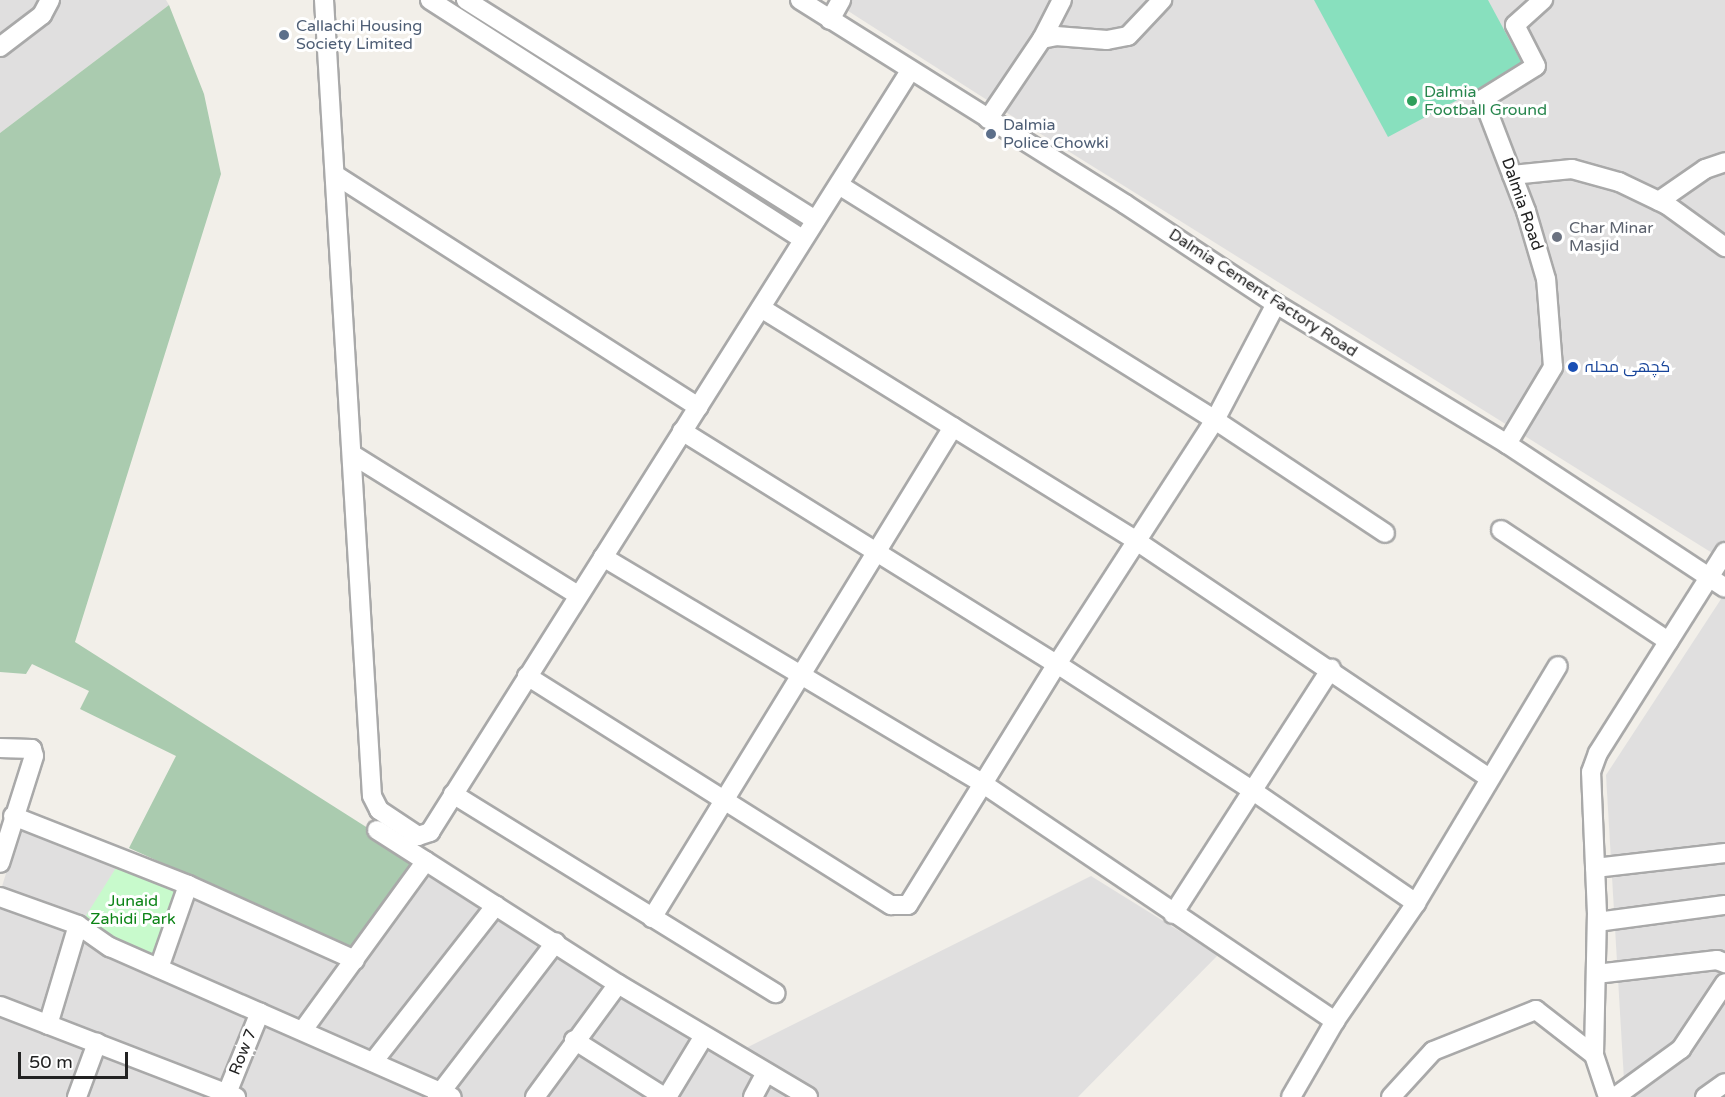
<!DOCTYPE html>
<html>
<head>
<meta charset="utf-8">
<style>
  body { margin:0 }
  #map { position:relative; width:1725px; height:1097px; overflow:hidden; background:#f2efe9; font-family:"Varela Round",Cairo,sans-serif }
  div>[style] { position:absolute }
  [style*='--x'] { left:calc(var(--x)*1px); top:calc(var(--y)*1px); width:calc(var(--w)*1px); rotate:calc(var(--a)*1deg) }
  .residential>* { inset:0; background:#e0dfdf }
  .cemetery>* { inset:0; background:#aacbaf }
  .park>* { inset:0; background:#c8facc }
  .pitch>* { inset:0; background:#88e0be }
  .roads { filter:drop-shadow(2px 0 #a9a9a9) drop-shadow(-2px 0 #a9a9a9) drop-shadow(0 2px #a9a9a9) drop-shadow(0 -2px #a9a9a9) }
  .minor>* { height:18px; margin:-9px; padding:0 9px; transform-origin:9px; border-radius:9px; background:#fff }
  .dots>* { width:16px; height:16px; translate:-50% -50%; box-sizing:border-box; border:3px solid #fff; border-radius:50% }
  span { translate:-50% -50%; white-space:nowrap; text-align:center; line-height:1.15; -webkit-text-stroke:6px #fff; paint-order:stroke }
  .service-label { font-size:16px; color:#4e5e75 }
  .left { translate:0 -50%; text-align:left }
  .leisure-label { font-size:16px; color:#27864d }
  .street-label { font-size:16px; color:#222 }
  .worship-label { font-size:16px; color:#5b616d }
  .transit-label { font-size:16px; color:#164399 }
  .park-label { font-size:16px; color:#0c8416 }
  .scale { position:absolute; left:18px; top:1052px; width:110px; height:27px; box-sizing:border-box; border:3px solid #222; border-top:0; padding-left:8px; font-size:18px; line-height:21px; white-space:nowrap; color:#222; -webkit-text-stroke:4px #fff; paint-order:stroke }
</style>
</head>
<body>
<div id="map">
  <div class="residential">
    <i style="clip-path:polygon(0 0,166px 0,169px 5px,0 133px)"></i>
    <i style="clip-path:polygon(831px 0,1725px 0,1725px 561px,1012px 116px)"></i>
    <i style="clip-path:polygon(1725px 593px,1725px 1097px,1625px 1097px,1606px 775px)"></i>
    <i style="clip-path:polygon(25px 811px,352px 954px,426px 852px,742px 1050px,1091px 876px,1218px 955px,1078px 1097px,0 1097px,0 893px)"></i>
  </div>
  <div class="cemetery">
    <i style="clip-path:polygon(169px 5px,204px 94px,221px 174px,75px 642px,415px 858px,351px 948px,129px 848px,176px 756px,80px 709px,89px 691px,32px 664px,26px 674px,0 672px,0 133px)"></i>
  </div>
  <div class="park">
    <i style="clip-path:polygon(119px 863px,182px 888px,155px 961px,82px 922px)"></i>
  </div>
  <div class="pitch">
    <i style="clip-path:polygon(1314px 0,1488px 0,1523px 65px,1388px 137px)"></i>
  </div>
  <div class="roads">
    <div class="minor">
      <i style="--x:324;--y:0;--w:797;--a:86.55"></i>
      <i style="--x:372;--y:796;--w:16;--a:63"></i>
      <i style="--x:379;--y:810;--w:47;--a:33.7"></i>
      <i style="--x:418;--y:836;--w:13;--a:-18"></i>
      <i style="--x:430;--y:832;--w:900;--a:-57.76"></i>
      <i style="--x:430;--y:0;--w:442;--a:32.7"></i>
      <i style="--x:466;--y:0;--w:413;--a:32.2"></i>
      <i style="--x:800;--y:0;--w:384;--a:32.1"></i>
      <i style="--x:1125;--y:204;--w:181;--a:33.5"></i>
      <i style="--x:1276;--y:304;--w:270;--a:31.2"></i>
      <i style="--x:1507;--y:444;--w:261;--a:33.4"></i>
      <i style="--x:830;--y:20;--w:23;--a:-61"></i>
      <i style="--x:1042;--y:39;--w:14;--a:-12"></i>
      <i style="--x:1056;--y:36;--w:51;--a:4.5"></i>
      <i style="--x:1107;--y:40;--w:21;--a:-11"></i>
      <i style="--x:1128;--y:36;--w:50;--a:-46.6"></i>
      <i style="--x:0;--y:47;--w:53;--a:-37.3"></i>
      <i style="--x:42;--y:15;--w:17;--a:-62"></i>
      <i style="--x:988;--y:119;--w:97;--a:-56"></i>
      <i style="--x:1042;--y:39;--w:44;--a:-62.9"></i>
      <i style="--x:1512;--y:175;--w:60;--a:-5.7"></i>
      <i style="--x:1572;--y:169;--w:49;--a:15.5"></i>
      <i style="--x:1619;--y:182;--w:53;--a:25.6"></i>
      <i style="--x:1667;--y:205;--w:72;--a:35.9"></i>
      <i style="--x:337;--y:176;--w:429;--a:32.6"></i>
      <i style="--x:839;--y:185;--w:443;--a:32"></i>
      <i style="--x:1215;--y:420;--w:204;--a:33.6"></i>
      <i style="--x:1659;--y:201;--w:56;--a:-34.8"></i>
      <i style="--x:1705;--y:169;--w:21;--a:-19"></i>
      <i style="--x:761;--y:308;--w:444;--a:31.8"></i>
      <i style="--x:1138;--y:542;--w:423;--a:33.9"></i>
      <i style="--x:682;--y:431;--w:441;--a:31.9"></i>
      <i style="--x:1057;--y:664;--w:234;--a:32.9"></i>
      <i style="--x:1253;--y:791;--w:198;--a:34.5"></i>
      <i style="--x:1507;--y:444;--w:90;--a:-59.1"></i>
      <i style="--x:1553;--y:367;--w:88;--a:-94.5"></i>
      <i style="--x:1546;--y:279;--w:71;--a:-106.4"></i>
      <i style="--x:1526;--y:211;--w:120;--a:-111"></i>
      <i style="--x:1483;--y:99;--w:62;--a:-31.9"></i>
      <i style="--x:1536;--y:66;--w:46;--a:-117.1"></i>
      <i style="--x:1515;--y:25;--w:38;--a:-42"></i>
      <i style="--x:353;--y:455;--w:265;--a:31.9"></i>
      <i style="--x:1501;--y:530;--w:201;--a:33.6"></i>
      <i style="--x:603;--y:557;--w:441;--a:30.8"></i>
      <i style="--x:982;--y:783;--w:426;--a:34"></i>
      <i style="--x:527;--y:676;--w:430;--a:32.2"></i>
      <i style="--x:891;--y:905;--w:17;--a:0"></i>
      <i style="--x:908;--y:905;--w:283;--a:-58.3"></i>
      <i style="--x:1057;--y:664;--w:291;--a:-57.1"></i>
      <i style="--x:1215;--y:420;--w:131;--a:-62.3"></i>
      <i style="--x:0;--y:748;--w:32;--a:2"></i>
      <i style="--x:32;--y:749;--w:7;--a:74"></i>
      <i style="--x:34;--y:756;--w:112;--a:107.6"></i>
      <i style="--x:453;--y:794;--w:379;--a:31.7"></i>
      <i style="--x:13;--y:816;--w:188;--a:21.5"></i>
      <i style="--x:188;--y:885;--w:183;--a:24.2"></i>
      <i style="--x:377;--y:830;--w:286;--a:32.6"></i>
      <i style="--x:618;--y:984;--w:221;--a:30.7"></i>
      <i style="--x:1595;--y:868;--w:131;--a:-6.6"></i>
      <i style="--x:0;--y:897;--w:83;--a:19.7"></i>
      <i style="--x:78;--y:925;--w:39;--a:35"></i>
      <i style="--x:110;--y:947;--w:373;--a:23.7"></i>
      <i style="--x:1173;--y:914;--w:292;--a:-57.2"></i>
      <i style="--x:652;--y:918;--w:576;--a:-58.49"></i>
      <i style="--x:1597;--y:922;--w:129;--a:-7.6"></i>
      <i style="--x:159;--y:968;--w:88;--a:-70.7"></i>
      <i style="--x:1596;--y:974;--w:122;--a:-6.6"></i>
      <i style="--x:1717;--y:960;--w:9;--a:21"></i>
      <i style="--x:0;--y:1006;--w:253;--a:21.1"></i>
      <i style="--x:48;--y:1025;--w:104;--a:-73.3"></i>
      <i style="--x:303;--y:1030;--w:209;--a:-54"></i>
      <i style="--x:574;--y:1040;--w:107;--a:32.3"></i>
      <i style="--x:373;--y:1062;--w:199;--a:-51.9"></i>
      <i style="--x:227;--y:1093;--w:87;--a:-67.8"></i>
      <i style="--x:77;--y:1097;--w:58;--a:-69.7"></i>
      <i style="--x:437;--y:1097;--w:195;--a:-52.5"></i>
      <i style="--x:535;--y:1097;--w:140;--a:-53.7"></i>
      <i style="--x:667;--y:1097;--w:71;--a:-58.8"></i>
      <i style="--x:753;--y:1097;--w:26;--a:-62"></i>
      <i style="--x:1291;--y:1097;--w:88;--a:-59.9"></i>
      <i style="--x:1335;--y:1021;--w:143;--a:-55.5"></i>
      <i style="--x:1416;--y:903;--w:276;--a:-59.1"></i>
      <i style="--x:1391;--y:1097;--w:62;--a:-47.6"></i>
      <i style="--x:1433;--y:1051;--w:111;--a:-21.7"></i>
      <i style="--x:1536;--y:1010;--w:73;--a:37.8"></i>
      <i style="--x:1608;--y:1097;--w:44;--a:-108.4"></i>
      <i style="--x:1594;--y:1055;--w:141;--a:-88.8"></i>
      <i style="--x:1597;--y:914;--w:142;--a:-92.4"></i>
      <i style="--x:1591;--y:772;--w:20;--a:-70"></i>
      <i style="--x:1598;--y:753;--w:238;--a:-57.7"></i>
      <i style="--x:1615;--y:1097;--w:82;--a:-36"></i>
      <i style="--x:1681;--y:1049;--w:79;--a:-56.3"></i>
      <i style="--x:1705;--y:1097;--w:24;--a:-35"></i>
    </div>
  </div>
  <div class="dots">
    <i style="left:284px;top:35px;background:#5c6f8a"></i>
    <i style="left:1412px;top:101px;background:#2e9e5b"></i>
    <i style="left:991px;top:134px;background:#5c6f8a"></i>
    <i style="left:1557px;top:237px;background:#6b7280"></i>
    <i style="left:1573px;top:367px;background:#1a4fb4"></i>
  </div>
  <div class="service-label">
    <span class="left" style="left:296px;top:35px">Callachi Housing<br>Society Limited</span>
    <span class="left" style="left:1003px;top:134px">Dalmia<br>Police Chowki</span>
  </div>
  <div class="leisure-label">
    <span class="left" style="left:1424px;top:101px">Dalmia<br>Football Ground</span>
  </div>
  <div class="street-label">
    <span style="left:1522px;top:204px;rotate:71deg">Dalmia Road</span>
    <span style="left:1263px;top:293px;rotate:33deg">Dalmia Cement Factory Road</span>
    <span style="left:243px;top:1052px;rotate:-68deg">Row 7</span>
  </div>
  <div class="worship-label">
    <span class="left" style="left:1569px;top:237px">Char Minar<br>Masjid</span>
  </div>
  <div class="transit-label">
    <span class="left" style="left:1585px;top:367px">کچھی محلہ</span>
  </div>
  <div class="park-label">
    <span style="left:133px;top:910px">Junaid<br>Zahidi Park</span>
  </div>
  <div class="scale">50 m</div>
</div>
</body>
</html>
